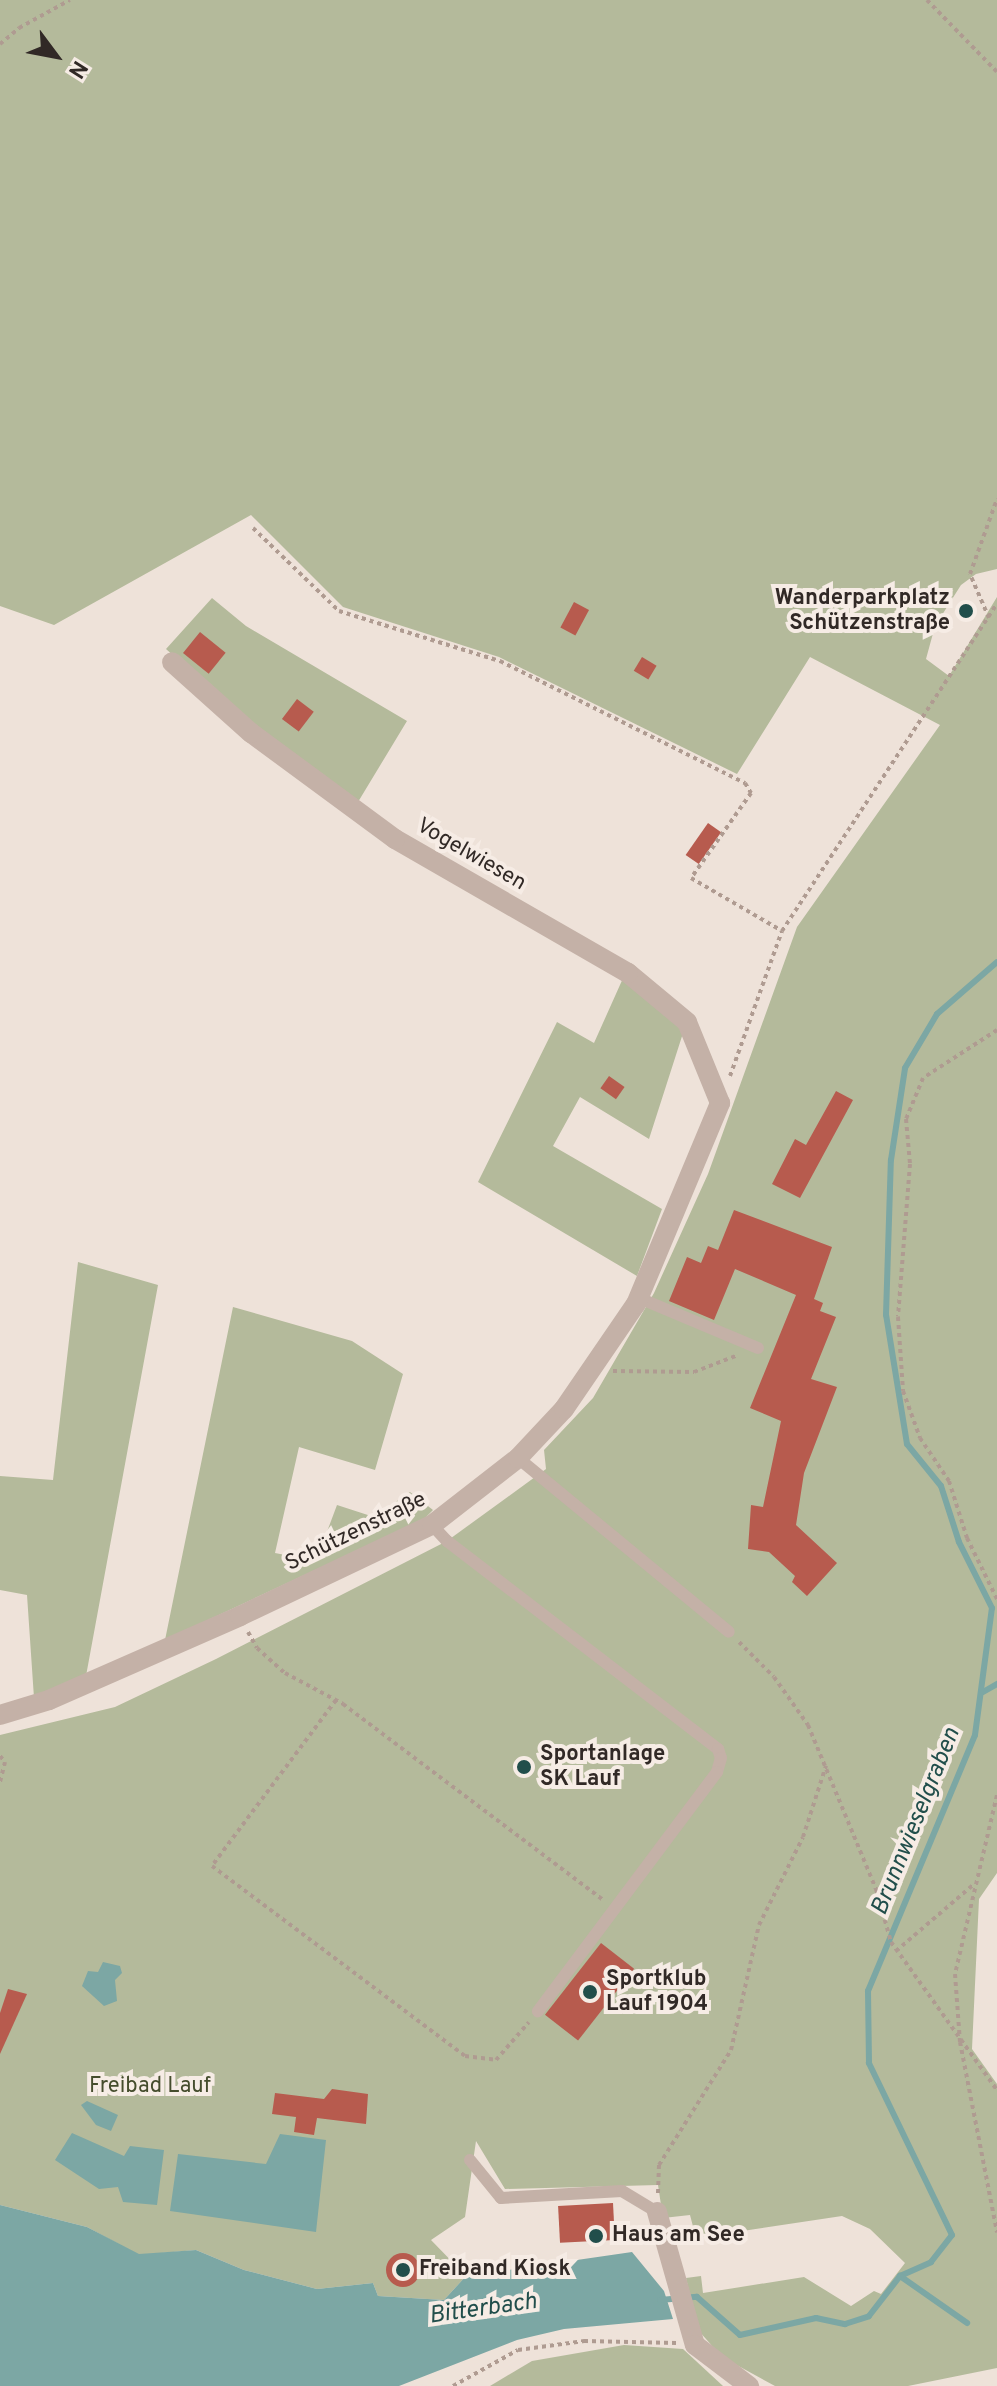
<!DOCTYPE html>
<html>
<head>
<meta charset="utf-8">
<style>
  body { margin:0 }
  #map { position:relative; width:997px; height:2386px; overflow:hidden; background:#eee2d9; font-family:Overpass,sans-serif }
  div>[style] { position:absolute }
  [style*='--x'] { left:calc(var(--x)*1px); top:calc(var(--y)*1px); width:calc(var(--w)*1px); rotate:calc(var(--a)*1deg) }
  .green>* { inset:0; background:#b4ba9b }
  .water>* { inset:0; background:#7ca7a4 }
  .stream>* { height:6px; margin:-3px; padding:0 3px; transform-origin:3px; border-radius:3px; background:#7ca7a4 }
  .building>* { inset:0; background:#b75b4e; transform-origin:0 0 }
  .round { border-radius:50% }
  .path>* { height:4px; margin-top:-2px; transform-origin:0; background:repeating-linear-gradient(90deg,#af9b91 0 4px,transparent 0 8px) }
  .service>* { height:12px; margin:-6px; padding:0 6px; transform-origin:6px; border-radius:6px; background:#c4b1a7 }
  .minor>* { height:20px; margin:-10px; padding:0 10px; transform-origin:10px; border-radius:10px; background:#c4b1a7 }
  .dots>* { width:22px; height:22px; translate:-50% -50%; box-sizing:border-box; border:4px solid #f6ece5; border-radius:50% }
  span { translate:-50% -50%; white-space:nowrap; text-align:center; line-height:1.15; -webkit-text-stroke:8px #f6ece5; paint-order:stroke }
  .poi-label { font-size:22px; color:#312926; font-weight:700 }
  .right { translate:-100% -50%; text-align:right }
  .left { translate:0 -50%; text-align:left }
  .street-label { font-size:22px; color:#312926 }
  .park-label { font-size:22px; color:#454d2d }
  .water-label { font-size:24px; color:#214e4b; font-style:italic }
  .north { position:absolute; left:16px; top:16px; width:80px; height:80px; -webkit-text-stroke:6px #f6ece5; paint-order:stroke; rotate:122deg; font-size:22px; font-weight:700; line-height:32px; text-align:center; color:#312926 }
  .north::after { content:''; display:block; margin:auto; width:28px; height:36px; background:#312926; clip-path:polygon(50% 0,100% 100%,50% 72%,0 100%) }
</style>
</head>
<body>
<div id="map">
  <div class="green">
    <i style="clip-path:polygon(0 0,997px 0,997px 569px,976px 574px,961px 585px,935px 626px,926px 659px,949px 676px,997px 597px,997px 1873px,979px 1899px,972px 2049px,997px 2084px,997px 2368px,908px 2386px,775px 2386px,722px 2357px,698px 2330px,686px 2278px,701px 2276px,703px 2293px,804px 2277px,851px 2306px,874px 2291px,881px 2294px,905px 2263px,870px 2229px,842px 2216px,696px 2238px,690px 2215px,663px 2218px,658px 2185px,505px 2189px,476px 2141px,465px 2217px,431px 2240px,466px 2276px,444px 2300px,378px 2296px,373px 2283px,317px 2289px,244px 2270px,196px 2250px,139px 2255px,87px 2227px,0 2205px,0 1735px,115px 1707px,216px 1659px,447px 1541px,546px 1469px,544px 1450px,593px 1398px,654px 1293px,708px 1174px,797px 927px,940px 725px,810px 657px,737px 774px,499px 657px,343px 607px,251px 515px,54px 625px,0 606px)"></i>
    <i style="clip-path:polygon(212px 598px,246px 626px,407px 721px,358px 802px,256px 730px,166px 649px)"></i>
    <i style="clip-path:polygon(624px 976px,684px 1030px,649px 1139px,580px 1097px,553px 1146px,662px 1209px,637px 1276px,478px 1182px,557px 1022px,594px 1043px)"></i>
    <i style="clip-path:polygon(78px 1262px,158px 1285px,86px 1676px,34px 1698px,27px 1595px,0 1590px,0 1476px,53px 1480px)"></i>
    <i style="clip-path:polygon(233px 1307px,352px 1341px,403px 1374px,375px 1470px,299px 1447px,275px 1553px,316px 1561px,337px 1505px,374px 1517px,410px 1492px,433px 1510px,423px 1520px,165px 1640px)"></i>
    <i style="clip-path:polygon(624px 2345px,683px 2349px,723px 2386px,490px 2386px,532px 2361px)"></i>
  </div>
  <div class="water">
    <i style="clip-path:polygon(103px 1962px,120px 1966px,122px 1973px,115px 1980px,117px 2001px,104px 2006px,82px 1986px,88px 1971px,98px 1972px)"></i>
    <i style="clip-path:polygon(87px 2101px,118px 2115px,111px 2131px,96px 2125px,81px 2105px)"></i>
    <i style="clip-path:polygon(72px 2133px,124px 2156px,130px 2146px,164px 2150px,157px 2205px,123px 2202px,118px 2187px,99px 2189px,55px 2160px)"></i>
    <i style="clip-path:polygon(280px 2134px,326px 2140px,316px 2232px,170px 2211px,178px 2154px,266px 2164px)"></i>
    <i style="clip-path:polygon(0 2205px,87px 2227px,139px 2254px,196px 2250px,244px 2270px,317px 2289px,373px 2283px,378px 2296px,444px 2300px,466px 2276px,632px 2252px,664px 2291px,673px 2319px,564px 2329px,517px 2340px,399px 2386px,0 2386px)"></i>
  </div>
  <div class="stream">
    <i style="--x:983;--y:1692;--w:16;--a:-30"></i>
    <i style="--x:900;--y:2276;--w:34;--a:-24"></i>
    <i style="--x:931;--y:2262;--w:34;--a:-52"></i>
    <i style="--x:952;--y:2235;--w:191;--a:-115.8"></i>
    <i style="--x:869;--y:2063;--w:72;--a:-90.8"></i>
    <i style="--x:868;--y:1991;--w:277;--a:-67.3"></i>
    <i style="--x:975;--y:1735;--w:128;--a:-82.4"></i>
    <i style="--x:992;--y:1608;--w:74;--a:-116.6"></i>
    <i style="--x:959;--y:1542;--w:59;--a:-107.8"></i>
    <i style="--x:941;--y:1486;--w:54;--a:-129"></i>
    <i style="--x:907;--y:1444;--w:131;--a:-99.2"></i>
    <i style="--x:886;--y:1315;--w:155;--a:-88.2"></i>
    <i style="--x:891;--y:1160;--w:93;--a:-81.3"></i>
    <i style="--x:905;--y:1068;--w:63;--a:-59.3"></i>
    <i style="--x:937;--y:1014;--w:79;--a:-40.9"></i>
    <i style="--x:660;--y:2300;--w:37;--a:-5"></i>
    <i style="--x:697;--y:2297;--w:57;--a:41.5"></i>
    <i style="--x:740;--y:2335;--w:78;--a:-12.6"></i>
    <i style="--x:816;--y:2318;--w:30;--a:12"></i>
    <i style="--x:845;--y:2324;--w:25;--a:-18"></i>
    <i style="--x:869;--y:2316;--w:51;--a:-52.2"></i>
    <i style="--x:900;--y:2276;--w:82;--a:35"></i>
  </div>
  <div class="building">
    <i style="left:574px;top:602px;width:17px;height:29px;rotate:28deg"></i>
    <i style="left:200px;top:632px;width:33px;height:27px;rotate:39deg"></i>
    <i style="left:642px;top:657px;width:17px;height:16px;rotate:31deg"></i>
    <i style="left:297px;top:699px;width:21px;height:25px;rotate:37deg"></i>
    <i style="left:708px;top:823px;width:16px;height:39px;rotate:35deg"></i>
    <i style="left:609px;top:1076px;width:19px;height:15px;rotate:35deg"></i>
    <i style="clip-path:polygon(836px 1091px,853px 1100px,800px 1198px,772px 1184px,795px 1139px,806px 1145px)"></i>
    <i style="clip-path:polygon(734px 1210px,832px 1247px,814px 1299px,823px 1303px,820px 1311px,836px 1317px,811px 1379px,837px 1387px,804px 1473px,796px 1525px,837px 1563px,807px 1596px,792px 1582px,795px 1576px,769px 1552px,748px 1549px,751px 1505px,763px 1507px,781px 1421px,750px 1408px,796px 1295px,735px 1269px,714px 1320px,669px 1301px,687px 1257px,701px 1263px,708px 1246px,718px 1250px)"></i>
    <i style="left:601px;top:1943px;width:42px;height:91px;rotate:38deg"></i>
    <i style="clip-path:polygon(8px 1989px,27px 1994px,0 2054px,0 2013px)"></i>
    <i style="clip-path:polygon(332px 2089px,368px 2094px,366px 2124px,317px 2118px,314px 2135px,294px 2132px,296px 2117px,272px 2114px,275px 2093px,324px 2099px)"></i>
    <i style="left:613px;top:2203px;width:37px;height:55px;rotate:87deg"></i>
    <i class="round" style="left:386px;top:2253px;width:34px;height:34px"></i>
  </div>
  <div class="path">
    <i style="--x:927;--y:0;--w:100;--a:45.8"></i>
    <i style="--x:0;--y:44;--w:25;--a:-40"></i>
    <i style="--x:19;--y:28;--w:58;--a:-28.8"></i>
    <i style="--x:253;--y:528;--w:120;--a:44"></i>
    <i style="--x:339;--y:611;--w:169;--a:17.3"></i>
    <i style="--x:500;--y:661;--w:274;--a:26.5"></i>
    <i style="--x:745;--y:783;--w:12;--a:59"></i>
    <i style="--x:751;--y:793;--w:104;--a:125.2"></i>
    <i style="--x:691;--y:878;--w:105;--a:30.2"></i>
    <i style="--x:989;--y:618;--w:48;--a:-113.4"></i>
    <i style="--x:970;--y:574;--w:80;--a:-70.2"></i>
    <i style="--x:997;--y:1030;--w:88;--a:147"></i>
    <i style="--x:923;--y:1078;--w:44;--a:112.5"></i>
    <i style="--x:906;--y:1119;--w:45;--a:84.9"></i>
    <i style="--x:910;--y:1164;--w:153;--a:94.5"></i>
    <i style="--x:898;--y:1317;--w:74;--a:86.1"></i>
    <i style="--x:903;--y:1391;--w:50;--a:70.1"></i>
    <i style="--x:920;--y:1438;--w:52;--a:56"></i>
    <i style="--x:949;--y:1481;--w:60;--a:72.5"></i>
    <i style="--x:967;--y:1538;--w:68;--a:63.8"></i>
    <i style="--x:730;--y:1076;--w:154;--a:-70.3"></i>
    <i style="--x:782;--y:931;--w:391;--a:-56.7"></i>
    <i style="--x:613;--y:1371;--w:81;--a:0.7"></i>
    <i style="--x:694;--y:1372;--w:47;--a:-21.1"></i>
    <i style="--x:248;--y:1632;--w:18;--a:61"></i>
    <i style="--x:257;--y:1648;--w:38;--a:42"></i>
    <i style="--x:285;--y:1673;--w:66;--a:28.1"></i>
    <i style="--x:343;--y:1704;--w:326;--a:37"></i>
    <i style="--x:739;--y:1642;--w:49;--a:45"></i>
    <i style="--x:774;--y:1677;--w:59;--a:54.7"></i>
    <i style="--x:808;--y:1725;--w:178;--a:67.5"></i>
    <i style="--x:876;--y:1889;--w:55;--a:74.2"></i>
    <i style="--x:891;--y:1942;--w:182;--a:54.4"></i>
    <i style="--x:336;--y:1700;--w:207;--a:126.8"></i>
    <i style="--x:212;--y:1866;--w:316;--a:36.9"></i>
    <i style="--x:465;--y:2056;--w:31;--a:7"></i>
    <i style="--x:496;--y:2060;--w:50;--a:-49"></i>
    <i style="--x:0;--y:1756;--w:8;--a:50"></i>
    <i style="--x:5;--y:1762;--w:21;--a:104"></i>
    <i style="--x:997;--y:1795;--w:184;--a:103.2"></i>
    <i style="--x:955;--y:1974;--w:68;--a:85.8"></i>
    <i style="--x:960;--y:2042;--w:194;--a:79"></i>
    <i style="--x:896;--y:1951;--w:101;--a:-40.6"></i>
    <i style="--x:658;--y:2193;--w:28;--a:-88"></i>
    <i style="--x:659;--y:2165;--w:136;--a:-57.9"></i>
    <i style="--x:731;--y:2050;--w:128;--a:-77.4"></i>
    <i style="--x:759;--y:1925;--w:98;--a:-63.4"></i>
    <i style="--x:803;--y:1837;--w:75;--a:-72.1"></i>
    <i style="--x:453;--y:2386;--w:74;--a:-29"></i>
    <i style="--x:518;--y:2350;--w:67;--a:-7.8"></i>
    <i style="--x:584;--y:2341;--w:93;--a:1.2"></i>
  </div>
  <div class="service">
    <i style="--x:639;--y:1298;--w:129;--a:22.8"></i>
    <i style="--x:518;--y:1458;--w:273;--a:39.5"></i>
    <i style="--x:432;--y:1525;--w:22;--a:47"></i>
    <i style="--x:447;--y:1541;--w:342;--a:37.5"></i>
    <i style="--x:718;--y:1749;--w:9;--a:72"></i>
    <i style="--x:721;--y:1758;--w:15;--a:106"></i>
    <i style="--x:717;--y:1772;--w:299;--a:126.8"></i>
    <i style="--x:470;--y:2160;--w:49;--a:50.8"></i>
    <i style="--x:501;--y:2198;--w:121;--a:-3.3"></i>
    <i style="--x:622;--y:2191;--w:41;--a:31"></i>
  </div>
  <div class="minor">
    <i style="--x:0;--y:1715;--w:51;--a:-17"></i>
    <i style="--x:49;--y:1700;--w:209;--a:-23.7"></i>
    <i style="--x:240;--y:1616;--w:212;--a:-25.4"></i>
    <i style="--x:432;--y:1525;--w:109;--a:-37.9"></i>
    <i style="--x:518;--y:1458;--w:67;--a:-46.8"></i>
    <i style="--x:564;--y:1409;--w:127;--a:-55.6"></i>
    <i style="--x:636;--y:1304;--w:218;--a:-67.3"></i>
    <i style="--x:720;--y:1103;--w:87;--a:-112.2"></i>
    <i style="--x:687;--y:1022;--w:77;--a:-140.3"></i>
    <i style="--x:628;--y:973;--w:269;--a:-150.1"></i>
    <i style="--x:395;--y:839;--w:179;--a:-143.6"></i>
    <i style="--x:251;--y:733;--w:106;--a:-138.1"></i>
    <i style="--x:657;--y:2212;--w:138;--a:74.1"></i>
    <i style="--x:695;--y:2345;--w:68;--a:37.2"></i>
  </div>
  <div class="dots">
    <i style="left:966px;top:611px;background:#214e4b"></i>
    <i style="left:524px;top:1767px;background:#214e4b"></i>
    <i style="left:590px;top:1992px;background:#214e4b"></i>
    <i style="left:596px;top:2236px;background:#214e4b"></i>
    <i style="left:403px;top:2270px;background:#214e4b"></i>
  </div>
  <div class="poi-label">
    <span class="right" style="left:950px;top:611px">Wanderparkplatz<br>Schützenstraße</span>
    <span class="left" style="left:540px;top:1767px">Sportanlage<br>SK Lauf</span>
    <span class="left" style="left:606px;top:1992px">Sportklub<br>Lauf 1904</span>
    <span class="left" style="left:612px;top:2236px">Haus am See</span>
    <span class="left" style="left:419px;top:2270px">Freiband Kiosk</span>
  </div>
  <div class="street-label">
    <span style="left:471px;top:855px;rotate:30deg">Vogelwiesen</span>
    <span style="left:356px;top:1532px;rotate:-26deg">Schützenstraße</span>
  </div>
  <div class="park-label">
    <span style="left:150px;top:2087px">Freibad Lauf</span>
  </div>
  <div class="water-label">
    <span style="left:917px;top:1822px;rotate:-68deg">Brunnwieselgraben</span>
    <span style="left:483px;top:2310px;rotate:-8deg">Bitterbach</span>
  </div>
  <div class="north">N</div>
</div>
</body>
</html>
